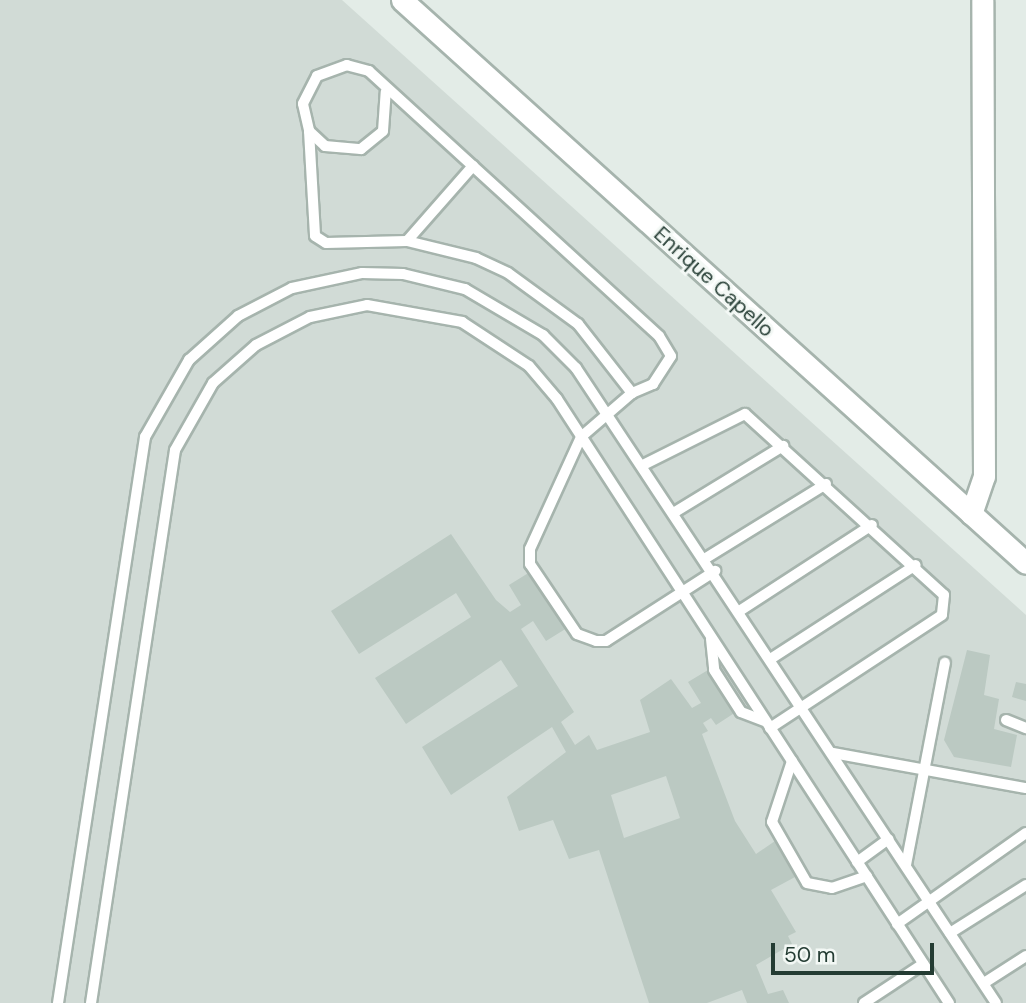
<!DOCTYPE html>
<html>
<head>
<meta charset="utf-8">
<style>
  body { margin:0 }
  #map { position:relative; width:1026px; height:1003px; overflow:hidden; background:#e3ece7; font-family:"DM Sans",sans-serif }
  div>[style] { position:absolute }
  [style*='--x'] { left:calc(var(--x)*1px); top:calc(var(--y)*1px); width:calc(var(--w)*1px); rotate:calc(var(--a)*1deg) }
  .built>* { inset:0; background:#d1dbd6 }
  .building>* { inset:0; background:#bbc9c2 }
  .roads { filter:drop-shadow(2px 0 #a6b4ad) drop-shadow(-2px 0 #a6b4ad) drop-shadow(0 2px #a6b4ad) drop-shadow(0 -2px #a6b4ad) }
  .service>* { height:10px; margin:-5px; padding:0 5px; transform-origin:5px; border-radius:5px; background:#fff }
  .minor>* { height:21px; margin:-10.5px; padding:0 10.5px; transform-origin:10.5px; border-radius:10.5px; background:#fff }
  span { translate:-50% -50%; white-space:nowrap; text-align:center; line-height:1.15; -webkit-text-stroke:6px #f3f8f5; paint-order:stroke }
  .street-label { font-size:21px; color:#243c33 }
  .scale { position:absolute; left:771px; top:943px; width:163px; height:32px; box-sizing:border-box; border:4px solid #243c33; border-top:0; padding-left:9px; font-size:21px; line-height:24px; white-space:nowrap; color:#243c33; -webkit-text-stroke:5px #f3f8f5; paint-order:stroke }
</style>
</head>
<body>
<div id="map">
  <div class="built">
    <i style="clip-path:polygon(0 0,342px 0,1026px 615px,1026px 1003px,0 1003px)"></i>
  </div>
  <div class="building">
    <i style="clip-path:polygon(evenodd,451px 534px,496px 600px,510px 612px,521px 605px,509px 585px,530px 572px,567px 628px,546px 641px,533px 621px,521px 629px,574px 712px,561px 722px,575px 745px,589px 735px,597px 750px,650px 732px,640px 700px,671px 679px,692px 708px,701px 703px,688px 682px,708px 670px,736px 712px,716px 725px,711px 718px,703px 723px,708px 731px,702px 734px,735px 821px,756px 854px,775px 841px,795px 877px,771px 890px,796px 932px,788px 936px,792px 944px,756px 965px,768px 994px,783px 990px,789px 1003px,747px 1003px,742px 990px,707px 1003px,649px 1003px,599px 850px,569px 859px,553px 820px,519px 831px,507px 797px,566px 752px,552px 727px,451px 795px,422px 747px,518px 686px,501px 660px,406px 724px,375px 678px,471px 617px,456px 593px,359px 654px,331px 611px,451px 534px,666px 776px,680px 818px,624px 838px,611px 795px,666px 776px)"></i>
    <i style="clip-path:polygon(967px 650px,990px 655px,984px 695px,999px 699px,994px 729px,1017px 735px,1011px 767px,954px 757px,944px 740px)"></i>
    <i style="clip-path:polygon(1016px 682px,1026px 684px,1026px 701px,1012px 697px)"></i>
  </div>
  <div class="roads">
    <div class="service">
      <i style="--x:309;--y:131;--w:105;--a:86.7"></i>
      <i style="--x:315;--y:236;--w:13;--a:32"></i>
      <i style="--x:326;--y:243;--w:81;--a:-1.4"></i>
      <i style="--x:407;--y:241;--w:71;--a:13.8"></i>
      <i style="--x:476;--y:258;--w:35;--a:25"></i>
      <i style="--x:508;--y:273;--w:87;--a:36.1"></i>
      <i style="--x:578;--y:324;--w:88;--a:52"></i>
      <i style="--x:632;--y:393;--w:23;--a:-23"></i>
      <i style="--x:653;--y:384;--w:33;--a:-57"></i>
      <i style="--x:671;--y:356;--w:23;--a:-121"></i>
      <i style="--x:659;--y:336;--w:393;--a:-137.6"></i>
      <i style="--x:369;--y:71;--w:23;--a:-165"></i>
      <i style="--x:347;--y:65;--w:32;--a:160"></i>
      <i style="--x:317;--y:76;--w:31;--a:117"></i>
      <i style="--x:303;--y:104;--w:28;--a:77"></i>
      <i style="--x:309;--y:131;--w:22;--a:43"></i>
      <i style="--x:325;--y:146;--w:36;--a:5"></i>
      <i style="--x:361;--y:149;--w:28;--a:-39"></i>
      <i style="--x:383;--y:131;--w:39;--a:-86"></i>
      <i style="--x:407;--y:241;--w:100;--a:-48.7"></i>
      <i style="--x:632;--y:393;--w:67;--a:139.2"></i>
      <i style="--x:581;--y:437;--w:123;--a:114.5"></i>
      <i style="--x:530;--y:549;--w:15;--a:90"></i>
      <i style="--x:530;--y:564;--w:84;--a:56.1"></i>
      <i style="--x:577;--y:634;--w:20;--a:20"></i>
      <i style="--x:596;--y:641;--w:10;--a:0"></i>
      <i style="--x:606;--y:641;--w:130;--a:-32.7"></i>
      <i style="--x:643;--y:465;--w:114;--a:-26.6"></i>
      <i style="--x:745;--y:414;--w:269;--a:42.3"></i>
      <i style="--x:944;--y:595;--w:20;--a:96"></i>
      <i style="--x:942;--y:615;--w:206;--a:146.7"></i>
      <i style="--x:675;--y:512;--w:127;--a:-31.4"></i>
      <i style="--x:706;--y:558;--w:141;--a:-31.7"></i>
      <i style="--x:741;--y:610;--w:156;--a:-33"></i>
      <i style="--x:711;--y:639;--w:31;--a:84"></i>
      <i style="--x:714;--y:670;--w:50;--a:57.3"></i>
      <i style="--x:741;--y:712;--w:26;--a:21"></i>
      <i style="--x:772;--y:658;--w:171;--a:-32.9"></i>
      <i style="--x:1006;--y:720;--w:22;--a:22"></i>
      <i style="--x:833;--y:753;--w:196;--a:10.3"></i>
      <i style="--x:792;--y:761;--w:64;--a:108.2"></i>
      <i style="--x:772;--y:822;--w:70;--a:60.2"></i>
      <i style="--x:807;--y:883;--w:25;--a:11"></i>
      <i style="--x:832;--y:888;--w:37;--a:-19"></i>
      <i style="--x:857;--y:862;--w:39;--a:-36"></i>
      <i style="--x:906;--y:865;--w:206;--a:-79.1"></i>
      <i style="--x:897;--y:924;--w:158;--a:-35.2"></i>
      <i style="--x:950;--y:933;--w:90;--a:-32.3"></i>
      <i style="--x:984;--y:983;--w:50;--a:-32.7"></i>
      <i style="--x:58;--y:1003;--w:573;--a:-81.26"></i>
      <i style="--x:145;--y:437;--w:89;--a:-60.3"></i>
      <i style="--x:189;--y:360;--w:66;--a:-41.9"></i>
      <i style="--x:238;--y:316;--w:61;--a:-27.4"></i>
      <i style="--x:292;--y:288;--w:72;--a:-12.1"></i>
      <i style="--x:362;--y:273;--w:41;--a:1.4"></i>
      <i style="--x:403;--y:274;--w:64;--a:13.6"></i>
      <i style="--x:465;--y:289;--w:91;--a:30.5"></i>
      <i style="--x:543;--y:335;--w:47;--a:45"></i>
      <i style="--x:576;--y:368;--w:761;--a:56.52"></i>
      <i style="--x:91;--y:1003;--w:559;--a:-81.36"></i>
      <i style="--x:175;--y:450;--w:77;--a:-60.4"></i>
      <i style="--x:213;--y:383;--w:57;--a:-41.5"></i>
      <i style="--x:256;--y:345;--w:61;--a:-27.4"></i>
      <i style="--x:310;--y:317;--w:58;--a:-11.9"></i>
      <i style="--x:367;--y:305;--w:97;--a:10.1"></i>
      <i style="--x:462;--y:322;--w:80;--a:33.3"></i>
      <i style="--x:529;--y:366;--w:43;--a:49.7"></i>
      <i style="--x:557;--y:399;--w:720;--a:57.02"></i>
      <i style="--x:864;--y:1003;--w:71;--a:-33.5"></i>
    </div>
    <div class="minor">
      <i style="--x:402;--y:0;--w:840;--a:42.06"></i>
      <i style="--x:971;--y:514;--w:40;--a:-71.1"></i>
      <i style="--x:984;--y:476;--w:476;--a:-90.2"></i>
    </div>
  </div>
  <div class="street-label">
    <span style="left:714px;top:282px;rotate:42deg">Enrique Capello</span>
  </div>
  <div class="scale">50 m</div>
</div>
</body>
</html>
